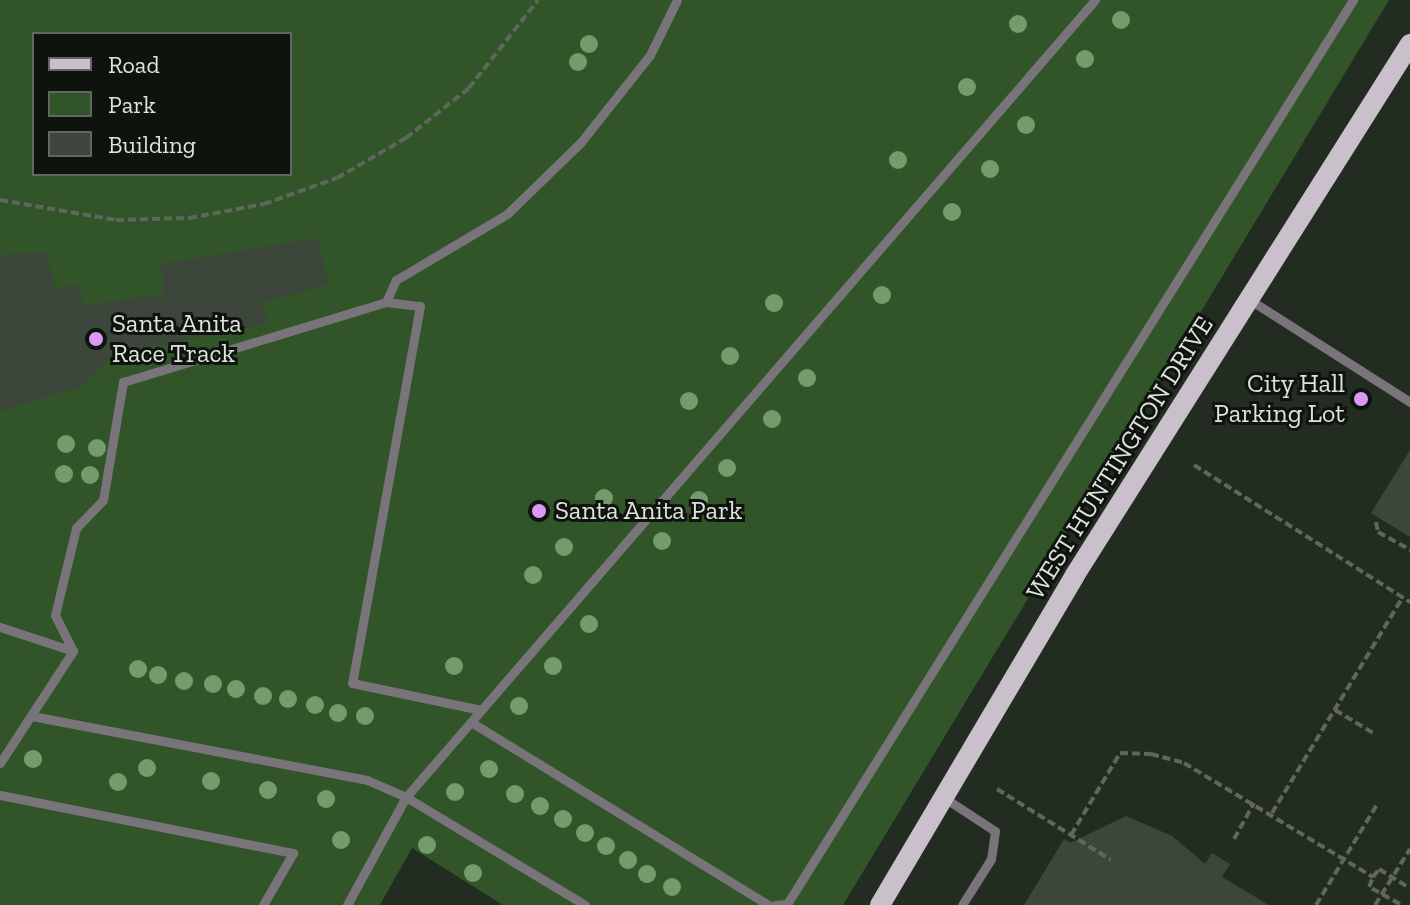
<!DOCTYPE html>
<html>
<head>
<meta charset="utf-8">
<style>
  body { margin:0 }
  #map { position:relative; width:1410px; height:905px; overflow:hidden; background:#232c21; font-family:"Zilla Slab",serif }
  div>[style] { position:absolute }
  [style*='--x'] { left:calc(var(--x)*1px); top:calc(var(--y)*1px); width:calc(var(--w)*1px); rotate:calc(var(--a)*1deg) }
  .green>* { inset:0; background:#315529 }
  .building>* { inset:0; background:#3c463a }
  .path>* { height:4px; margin-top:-2px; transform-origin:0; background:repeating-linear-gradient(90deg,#5f675d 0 8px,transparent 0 12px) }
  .lane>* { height:9px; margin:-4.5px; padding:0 4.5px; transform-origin:4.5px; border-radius:4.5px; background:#79747a }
  .primary>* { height:20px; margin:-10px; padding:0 10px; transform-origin:10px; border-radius:10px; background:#c9c0cc }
  .trees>* { width:18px; height:18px; margin:-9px; border-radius:50%; background:#759b6d }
  .dots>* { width:22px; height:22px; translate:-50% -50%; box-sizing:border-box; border:4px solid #0f130e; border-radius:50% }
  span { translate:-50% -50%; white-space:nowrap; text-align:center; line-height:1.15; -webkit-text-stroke:6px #0f130e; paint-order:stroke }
  .poi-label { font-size:26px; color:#dee4dd }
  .left { translate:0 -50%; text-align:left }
  .right { translate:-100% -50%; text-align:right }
  .street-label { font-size:26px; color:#dee4dd }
  .legend { position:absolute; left:32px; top:32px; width:260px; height:144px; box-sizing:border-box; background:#0f130e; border:2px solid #626761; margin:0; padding:10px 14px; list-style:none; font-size:24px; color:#dee4dd }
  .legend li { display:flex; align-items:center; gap:16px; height:40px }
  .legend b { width:40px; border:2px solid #626761 }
</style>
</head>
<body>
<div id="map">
  <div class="green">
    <i style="clip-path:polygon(evenodd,0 0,1389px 0,843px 905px,503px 905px,412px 848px,380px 905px,0 905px,0 0,34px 34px,290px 34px,290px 174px,34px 174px,34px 34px)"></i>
  </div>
  <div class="building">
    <i style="clip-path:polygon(317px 238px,329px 284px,261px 303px,269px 323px,115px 354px,80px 387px,0 411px,0 255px,46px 252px,55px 288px,78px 285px,84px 305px,164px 294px,161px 264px)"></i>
    <i style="clip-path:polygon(1410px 450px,1410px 537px,1371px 513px)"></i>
    <i style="clip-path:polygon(1126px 816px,1172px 836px,1205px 864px,1212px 853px,1230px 864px,1222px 877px,1269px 905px,1024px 905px,1064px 839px,1070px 843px)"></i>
  </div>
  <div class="path">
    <i style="--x:0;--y:200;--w:118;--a:9.8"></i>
    <i style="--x:116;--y:220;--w:73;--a:-1.6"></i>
    <i style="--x:189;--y:218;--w:76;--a:-10.6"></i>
    <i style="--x:264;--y:204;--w:77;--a:-19.6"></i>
    <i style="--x:337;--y:178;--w:80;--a:-30.1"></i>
    <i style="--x:406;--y:138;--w:80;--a:-38.4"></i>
    <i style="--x:469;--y:88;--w:112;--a:-51.9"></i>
    <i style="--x:1194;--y:465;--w:256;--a:32.4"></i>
    <i style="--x:1376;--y:522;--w:10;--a:79"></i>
    <i style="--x:1378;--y:532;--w:37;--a:29"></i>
    <i style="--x:1335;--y:710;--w:47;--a:31"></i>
    <i style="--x:997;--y:789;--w:134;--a:31.9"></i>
    <i style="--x:1272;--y:813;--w:253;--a:-58.8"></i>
    <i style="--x:1071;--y:835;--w:96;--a:-59.1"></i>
    <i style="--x:1120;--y:753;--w:31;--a:2"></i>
    <i style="--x:1151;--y:754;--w:34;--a:15"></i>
    <i style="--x:1184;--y:763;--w:221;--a:31.1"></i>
    <i style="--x:1234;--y:839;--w:41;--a:-60.9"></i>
    <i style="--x:1400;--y:904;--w:35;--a:-151"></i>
    <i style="--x:1369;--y:887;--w:11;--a:-68"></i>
    <i style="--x:1373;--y:877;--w:10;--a:-53"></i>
    <i style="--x:1379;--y:869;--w:36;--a:32"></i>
    <i style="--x:1316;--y:905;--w:119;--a:-58.7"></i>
    <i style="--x:1375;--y:905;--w:66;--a:-58"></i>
  </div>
  <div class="lane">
    <i style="--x:1250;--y:300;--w:190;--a:32.5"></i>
    <i style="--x:386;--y:302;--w:34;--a:7"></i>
    <i style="--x:420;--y:306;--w:383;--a:100.2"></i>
    <i style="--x:352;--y:683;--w:132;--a:11.8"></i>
    <i style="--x:0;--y:627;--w:77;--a:18.2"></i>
    <i style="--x:32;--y:716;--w:341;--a:10.8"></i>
    <i style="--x:367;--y:780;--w:43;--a:23.6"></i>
    <i style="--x:406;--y:797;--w:209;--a:31.1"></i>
    <i style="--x:471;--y:722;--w:349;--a:31.6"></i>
    <i style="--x:0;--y:763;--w:134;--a:-56.9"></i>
    <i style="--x:73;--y:651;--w:40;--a:-116.6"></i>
    <i style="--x:55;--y:615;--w:89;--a:-76.4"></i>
    <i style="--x:76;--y:528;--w:39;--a:-46"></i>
    <i style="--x:103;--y:500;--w:120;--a:-80.4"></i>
    <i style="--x:123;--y:382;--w:275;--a:-16.9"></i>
    <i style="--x:386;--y:302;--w:24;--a:-66"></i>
    <i style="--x:396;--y:280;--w:129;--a:-30.7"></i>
    <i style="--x:507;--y:214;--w:103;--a:-44.2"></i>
    <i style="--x:581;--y:142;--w:111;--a:-51.6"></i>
    <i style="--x:650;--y:55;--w:61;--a:-63.9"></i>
    <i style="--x:0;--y:795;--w:299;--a:11.2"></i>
    <i style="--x:293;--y:853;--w:60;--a:120"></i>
    <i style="--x:943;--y:797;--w:62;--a:33.2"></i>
    <i style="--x:995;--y:831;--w:28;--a:98"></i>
    <i style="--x:991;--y:859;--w:54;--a:122.2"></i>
    <i style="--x:347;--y:905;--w:123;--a:-61.4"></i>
    <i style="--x:406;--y:797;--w:1054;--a:-49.16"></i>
    <i style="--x:775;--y:905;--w:12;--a:-5"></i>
    <i style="--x:787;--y:904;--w:1067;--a:-57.95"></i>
  </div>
  <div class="primary">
    <i style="--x:880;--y:905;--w:383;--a:-59.4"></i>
    <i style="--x:1075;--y:575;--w:628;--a:-57.75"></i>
  </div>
  <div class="trees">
    <i style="left:1121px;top:20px"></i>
    <i style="left:1018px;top:24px"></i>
    <i style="left:589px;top:44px"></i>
    <i style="left:1085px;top:59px"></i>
    <i style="left:578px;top:62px"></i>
    <i style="left:967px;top:87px"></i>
    <i style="left:1026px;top:125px"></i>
    <i style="left:898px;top:160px"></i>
    <i style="left:990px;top:169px"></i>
    <i style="left:952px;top:212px"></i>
    <i style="left:882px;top:295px"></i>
    <i style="left:774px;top:303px"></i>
    <i style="left:730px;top:356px"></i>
    <i style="left:807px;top:378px"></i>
    <i style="left:689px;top:401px"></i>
    <i style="left:772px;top:419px"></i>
    <i style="left:66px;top:444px"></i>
    <i style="left:97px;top:448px"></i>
    <i style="left:727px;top:468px"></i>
    <i style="left:64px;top:474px"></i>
    <i style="left:90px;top:475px"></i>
    <i style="left:604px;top:498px"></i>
    <i style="left:699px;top:500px"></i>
    <i style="left:662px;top:541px"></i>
    <i style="left:564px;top:547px"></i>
    <i style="left:533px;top:575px"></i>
    <i style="left:589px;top:624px"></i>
    <i style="left:454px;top:666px"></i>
    <i style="left:553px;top:666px"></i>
    <i style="left:138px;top:669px"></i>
    <i style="left:158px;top:675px"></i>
    <i style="left:184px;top:681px"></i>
    <i style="left:213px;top:684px"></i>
    <i style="left:236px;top:689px"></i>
    <i style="left:263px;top:696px"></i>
    <i style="left:288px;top:699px"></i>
    <i style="left:315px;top:705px"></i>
    <i style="left:519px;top:706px"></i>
    <i style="left:338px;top:713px"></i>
    <i style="left:365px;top:716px"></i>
    <i style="left:33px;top:759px"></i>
    <i style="left:147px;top:768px"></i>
    <i style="left:489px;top:769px"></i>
    <i style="left:211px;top:781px"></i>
    <i style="left:118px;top:782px"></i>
    <i style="left:268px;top:790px"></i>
    <i style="left:455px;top:792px"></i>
    <i style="left:515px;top:794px"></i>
    <i style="left:326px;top:799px"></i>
    <i style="left:540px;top:806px"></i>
    <i style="left:563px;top:819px"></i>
    <i style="left:585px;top:833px"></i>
    <i style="left:341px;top:840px"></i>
    <i style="left:427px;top:845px"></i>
    <i style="left:606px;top:846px"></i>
    <i style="left:628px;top:860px"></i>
    <i style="left:473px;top:873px"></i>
    <i style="left:647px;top:874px"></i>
    <i style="left:672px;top:887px"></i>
  </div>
  <div class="dots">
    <i style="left:96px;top:339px;background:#dc99f4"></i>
    <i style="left:1361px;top:399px;background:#dc99f4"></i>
    <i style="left:539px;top:511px;background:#dc99f4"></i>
  </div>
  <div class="poi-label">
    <span class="left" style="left:112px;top:339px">Santa Anita<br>Race Track</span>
    <span class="right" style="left:1345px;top:399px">City Hall<br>Parking Lot</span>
    <span class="left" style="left:555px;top:511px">Santa Anita Park</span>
  </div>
  <div class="street-label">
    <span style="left:1120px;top:458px;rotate:-58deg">WEST HUNTINGTON DRIVE</span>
  </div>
  <ul class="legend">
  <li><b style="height:10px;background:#c9c0cc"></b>Road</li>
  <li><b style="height:22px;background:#315529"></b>Park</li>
  <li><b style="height:22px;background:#3c463a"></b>Building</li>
  </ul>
</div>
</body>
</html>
